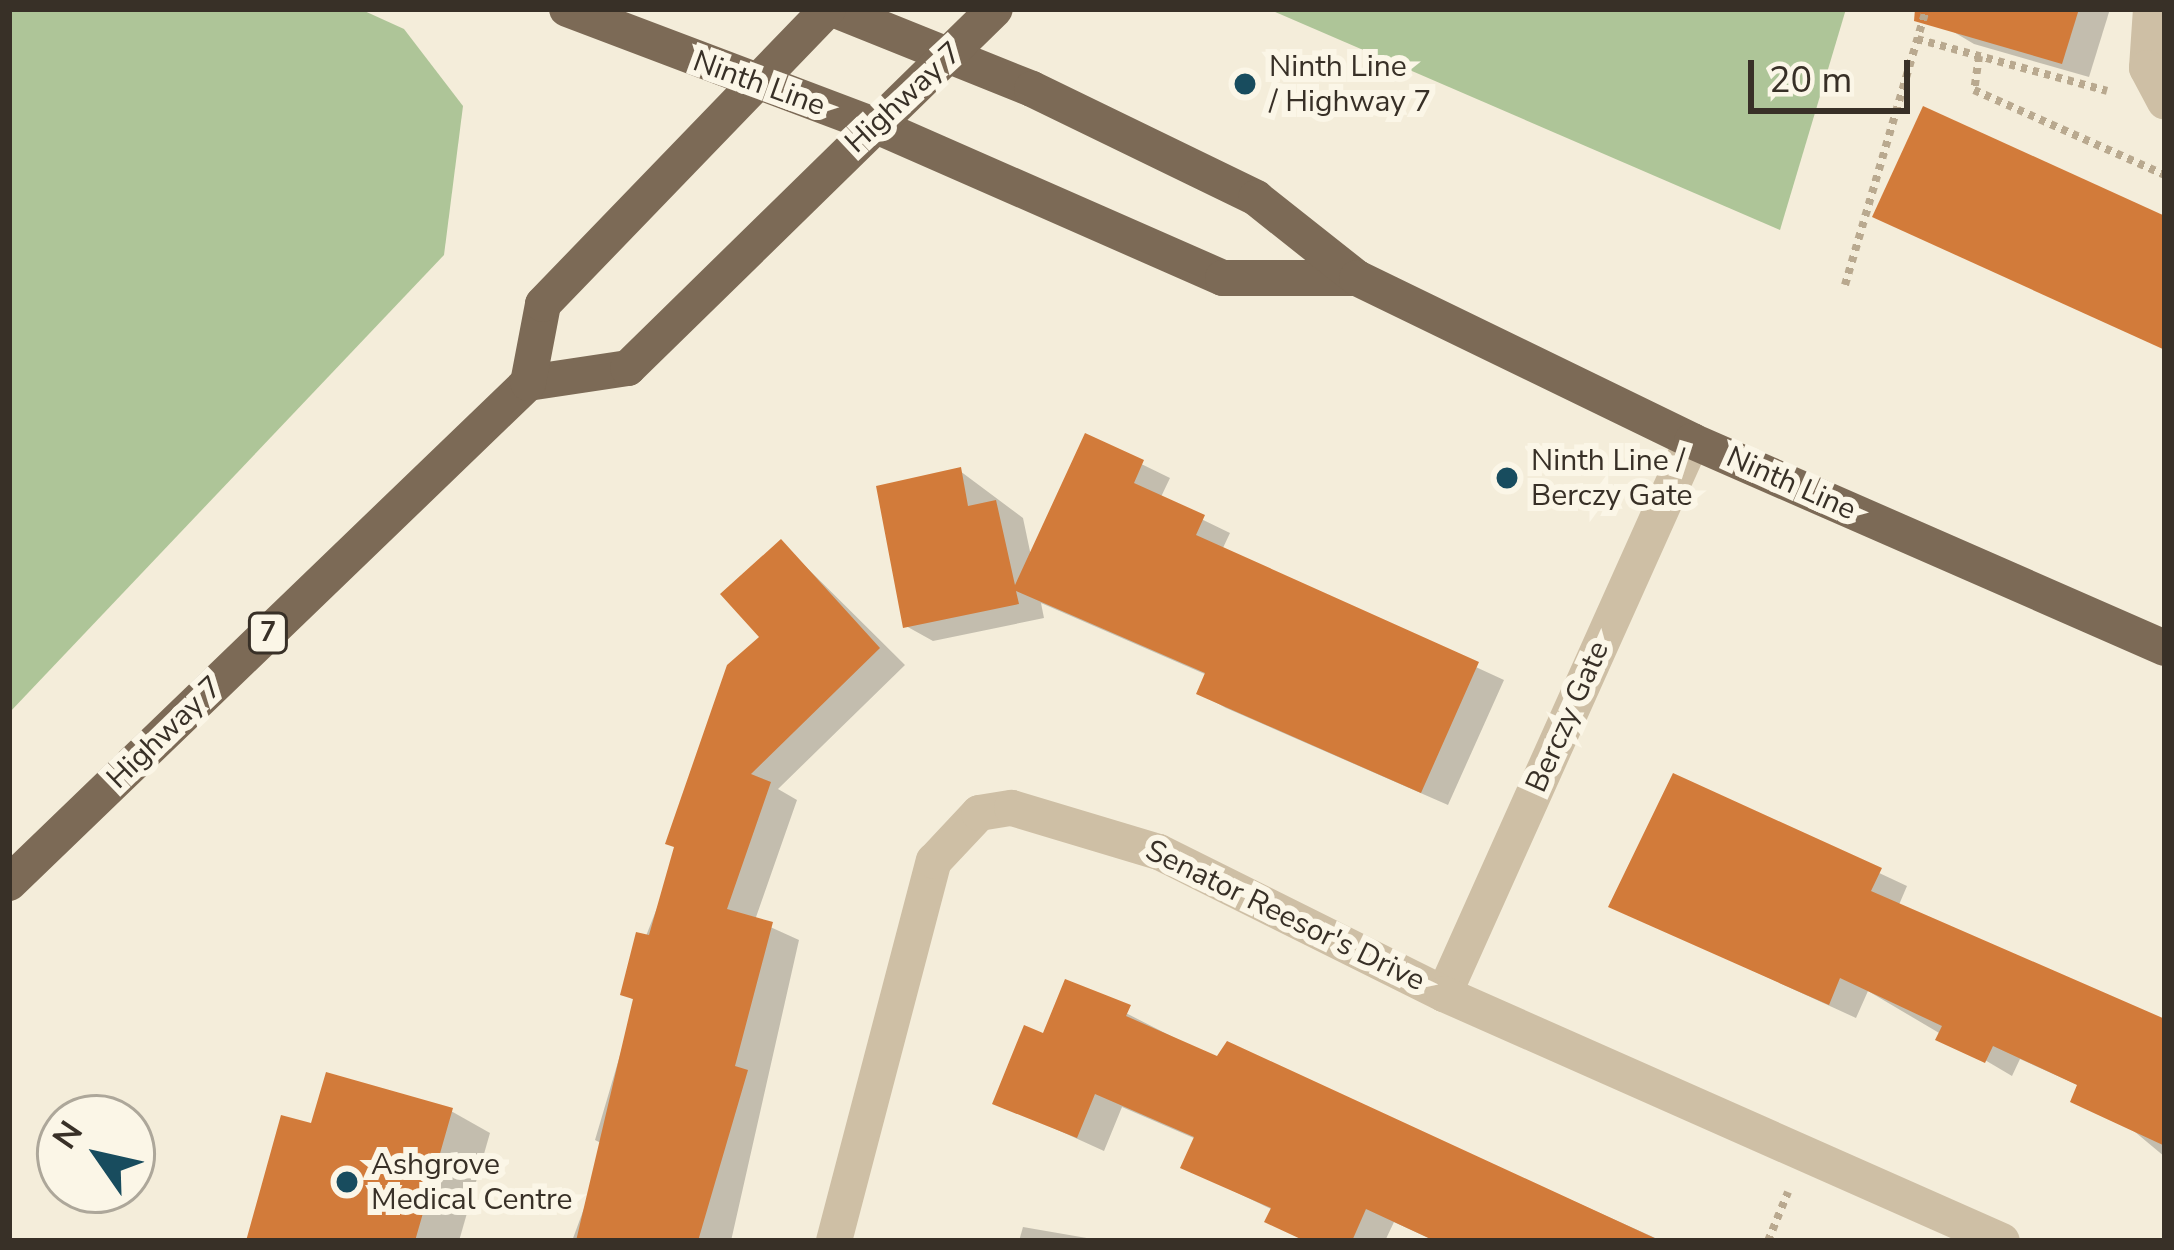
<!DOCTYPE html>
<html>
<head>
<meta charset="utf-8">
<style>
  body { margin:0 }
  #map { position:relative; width:2174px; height:1250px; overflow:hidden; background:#f4edda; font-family:"Nunito Sans",sans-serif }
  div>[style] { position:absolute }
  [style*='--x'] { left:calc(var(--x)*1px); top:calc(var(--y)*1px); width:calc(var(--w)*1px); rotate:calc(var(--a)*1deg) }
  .green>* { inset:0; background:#aec598 }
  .shadow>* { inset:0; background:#0003 }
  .building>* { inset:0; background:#d27b3a }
  .path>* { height:8px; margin-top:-4px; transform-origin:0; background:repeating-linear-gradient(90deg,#b9a98f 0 6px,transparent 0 12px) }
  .minor>* { height:36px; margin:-18px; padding:0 18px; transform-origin:18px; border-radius:18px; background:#cebfa5 }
  .major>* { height:36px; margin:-18px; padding:0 18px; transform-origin:18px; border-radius:18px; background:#7c6a56 }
  .dots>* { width:33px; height:33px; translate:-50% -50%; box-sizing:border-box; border:6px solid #fbf6e7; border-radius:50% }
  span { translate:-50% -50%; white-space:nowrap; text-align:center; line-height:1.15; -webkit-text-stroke:12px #fbf6e7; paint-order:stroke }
  .shield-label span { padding:3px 9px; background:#fbf6e7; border:3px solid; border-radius:9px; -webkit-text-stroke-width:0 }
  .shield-label { font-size:27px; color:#383027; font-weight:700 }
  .poi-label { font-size:30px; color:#383027 }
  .left { translate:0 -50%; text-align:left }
  .street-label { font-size:30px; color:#383027 }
  .frame { position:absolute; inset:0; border:12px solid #383027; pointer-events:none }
  .north { position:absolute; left:36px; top:1094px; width:120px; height:120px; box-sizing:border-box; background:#fbf6e7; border:3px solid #ada79a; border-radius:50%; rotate:304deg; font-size:33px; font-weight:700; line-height:48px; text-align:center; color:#383027 }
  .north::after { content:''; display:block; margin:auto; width:42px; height:54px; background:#184c5e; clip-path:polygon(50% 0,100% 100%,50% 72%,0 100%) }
  .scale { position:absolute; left:1748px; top:60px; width:162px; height:54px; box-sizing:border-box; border:6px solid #383027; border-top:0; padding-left:15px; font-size:36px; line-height:42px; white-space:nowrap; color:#383027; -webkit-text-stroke:9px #fbf6e7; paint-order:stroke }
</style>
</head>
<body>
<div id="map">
  <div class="green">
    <i style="clip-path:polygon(9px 9px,360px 9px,404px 29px,463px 106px,444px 255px,9px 713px)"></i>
    <i style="clip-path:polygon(1268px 9px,1846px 9px,1780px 230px)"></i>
  </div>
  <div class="shadow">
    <i style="clip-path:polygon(1953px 9px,2110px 9px,2089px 77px,1974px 44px,1947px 28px)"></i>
    <i style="clip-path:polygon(1086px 437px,1170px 478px,1160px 499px,1230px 533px,1222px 550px,1504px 680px,1448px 805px,1226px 708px,1199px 693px,1207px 675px,1041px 603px,1044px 618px,933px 641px,906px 626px,960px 471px,1023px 518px,1031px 556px)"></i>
    <i style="clip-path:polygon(782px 543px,905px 665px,778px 789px,797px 800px,755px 920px,799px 940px,731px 1241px,572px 1241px,607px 1146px,595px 1140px,636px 1001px,623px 994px,764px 638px)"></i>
    <i style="clip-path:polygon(1674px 777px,1907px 886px,1898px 907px,2165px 1025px,2165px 1157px,2080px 1086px,2020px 1059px,2012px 1076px,1868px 991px,1856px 1018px,1612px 906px)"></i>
    <i style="clip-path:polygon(1067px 983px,1218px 1060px,1228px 1045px,1662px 1241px,1435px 1241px,1394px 1222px,1385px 1241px,1305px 1241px,1268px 1221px,1273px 1210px,1184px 1167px,1196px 1139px,1122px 1107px,1104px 1151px,996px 1102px,1045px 1036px)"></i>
    <i style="clip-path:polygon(451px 1111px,490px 1133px,459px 1241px,249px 1241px,313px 1127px)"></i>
    <i style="clip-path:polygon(1023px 1227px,1104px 1241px,1019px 1241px)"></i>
  </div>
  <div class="building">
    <i style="clip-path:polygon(1915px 9px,2079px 9px,2062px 64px,1914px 21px)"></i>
    <i style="clip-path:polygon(1923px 106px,2165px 216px,2165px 350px,1872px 217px)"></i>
    <i style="clip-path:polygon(1085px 433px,1144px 460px,1134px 483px,1205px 515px,1196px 535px,1479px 662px,1421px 793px,1196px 694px,1205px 673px,1016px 591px,1019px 604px,903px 628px,876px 486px,961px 467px,968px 506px,996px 500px,1015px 585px)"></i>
    <i style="clip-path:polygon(781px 539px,880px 648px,751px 774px,771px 782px,727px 909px,773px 922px,735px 1066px,748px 1070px,698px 1241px,576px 1241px,633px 999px,620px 995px,636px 932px,649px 935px,674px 847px,665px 844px,727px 665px,759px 637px,720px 594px)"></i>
    <i style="clip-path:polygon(1673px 773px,1882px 868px,1871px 891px,2165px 1019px,2165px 1146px,2070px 1102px,2077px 1085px,1993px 1046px,1985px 1063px,1935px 1040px,1942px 1026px,1840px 978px,1829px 1005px,1608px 907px)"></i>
    <i style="clip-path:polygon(1065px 979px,1131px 1005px,1126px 1016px,1217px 1056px,1227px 1041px,1661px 1241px,1435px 1241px,1366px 1209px,1352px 1241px,1305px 1241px,1264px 1222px,1271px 1208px,1180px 1168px,1194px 1137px,1095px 1094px,1077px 1138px,992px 1104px,1024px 1025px,1043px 1033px)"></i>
    <i style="clip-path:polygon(326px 1072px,453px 1108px,415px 1241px,246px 1241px,281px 1115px,311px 1123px)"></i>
  </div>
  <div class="path">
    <i style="--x:1917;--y:39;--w:197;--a:15.3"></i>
    <i style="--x:1979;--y:56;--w:34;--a:98"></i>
    <i style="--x:1974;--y:90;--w:209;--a:24"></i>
    <i style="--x:1845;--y:285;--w:288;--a:-73.6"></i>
    <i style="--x:1768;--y:1241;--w:53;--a:-67.8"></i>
  </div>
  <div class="minor">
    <i style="--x:2151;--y:9;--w:59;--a:93.9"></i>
    <i style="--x:2147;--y:68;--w:38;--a:62"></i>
    <i style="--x:1444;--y:994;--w:606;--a:-65.85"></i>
    <i style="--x:834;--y:1241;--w:393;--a:-75.3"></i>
    <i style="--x:934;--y:861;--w:66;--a:-46.8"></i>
    <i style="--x:979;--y:813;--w:33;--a:-9"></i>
    <i style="--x:1012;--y:808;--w:153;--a:16.7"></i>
    <i style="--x:1159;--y:852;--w:318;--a:26.5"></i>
    <i style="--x:1444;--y:994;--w:610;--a:23.88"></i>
  </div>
  <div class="major">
    <i style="--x:567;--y:9;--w:326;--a:20.7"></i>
    <i style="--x:872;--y:124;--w:383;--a:23.7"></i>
    <i style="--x:1223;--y:278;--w:134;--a:0"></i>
    <i style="--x:833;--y:9;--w:214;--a:21.9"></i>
    <i style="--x:1032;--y:89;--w:249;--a:25.9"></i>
    <i style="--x:1256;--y:198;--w:129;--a:38.4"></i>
    <i style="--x:1357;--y:278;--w:373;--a:25.9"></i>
    <i style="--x:1692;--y:441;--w:516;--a:23.64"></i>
    <i style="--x:528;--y:383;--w:101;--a:-8.5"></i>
    <i style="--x:628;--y:368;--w:513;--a:-44.37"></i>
    <i style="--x:9;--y:883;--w:721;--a:-43.93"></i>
    <i style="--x:528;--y:383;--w:80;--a:-79.2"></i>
    <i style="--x:543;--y:304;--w:410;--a:-46"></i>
  </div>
  <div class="dots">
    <i style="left:1245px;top:84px;background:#184c5e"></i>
    <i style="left:1507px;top:478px;background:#184c5e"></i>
    <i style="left:347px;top:1182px;background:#184c5e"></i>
  </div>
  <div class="shield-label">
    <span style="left:268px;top:633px">7</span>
  </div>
  <div class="poi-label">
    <span class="left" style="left:1269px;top:84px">Ninth Line<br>/ Highway 7</span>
    <span class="left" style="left:1531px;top:478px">Ninth Line /<br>Berczy Gate</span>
    <span class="left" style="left:371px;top:1182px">Ashgrove<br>Medical Centre</span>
  </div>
  <div class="street-label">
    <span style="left:759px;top:84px;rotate:20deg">Ninth Line</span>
    <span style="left:904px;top:98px;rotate:-43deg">Highway 7</span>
    <span style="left:1791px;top:484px;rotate:24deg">Ninth Line</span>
    <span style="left:1568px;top:717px;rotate:-66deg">Berczy Gate</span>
    <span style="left:165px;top:733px;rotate:-44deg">Highway 7</span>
    <span style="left:1285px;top:916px;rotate:26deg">Senator Reesor's Drive</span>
  </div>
  <div class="frame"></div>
  <div class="north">N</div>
  <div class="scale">20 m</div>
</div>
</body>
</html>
